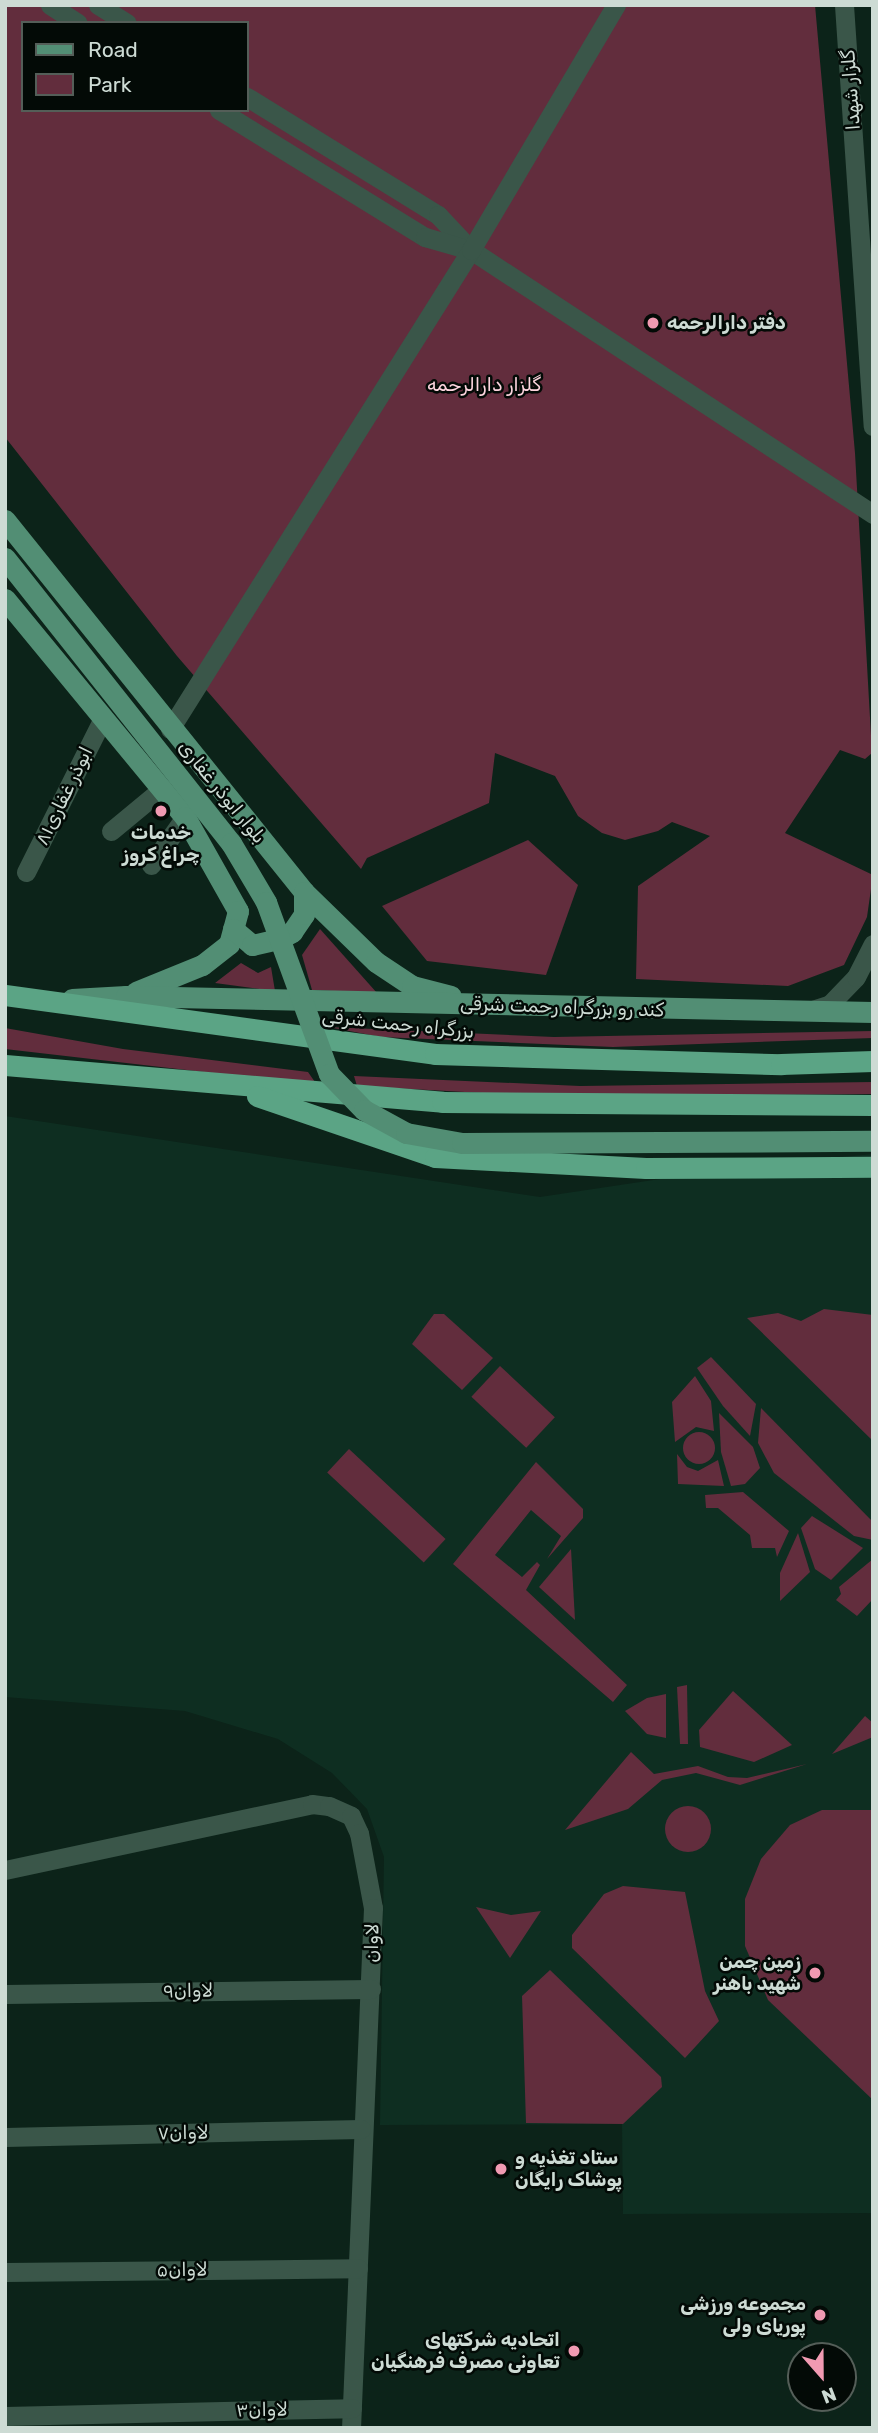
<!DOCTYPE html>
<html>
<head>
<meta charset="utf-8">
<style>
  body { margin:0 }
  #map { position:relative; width:878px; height:2433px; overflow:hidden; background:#0c2319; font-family:Rubik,Vazirmatn,sans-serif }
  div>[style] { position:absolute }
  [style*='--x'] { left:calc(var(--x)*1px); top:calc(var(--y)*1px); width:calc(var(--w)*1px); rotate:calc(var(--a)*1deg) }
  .built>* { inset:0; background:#0e2e21 }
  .green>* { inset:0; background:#622d3d; transform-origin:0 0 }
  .round { border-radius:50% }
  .minor>* { height:19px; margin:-9.5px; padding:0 9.5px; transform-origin:9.5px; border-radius:9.5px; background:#3a5649 }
  .major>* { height:21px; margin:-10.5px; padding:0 10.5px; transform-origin:10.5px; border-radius:10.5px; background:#528e74 }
  .highway>* { height:21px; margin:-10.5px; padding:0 10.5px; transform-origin:10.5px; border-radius:10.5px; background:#5ba485 }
  .major-bridge>* { height:21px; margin:-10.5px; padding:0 10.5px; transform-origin:10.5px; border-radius:10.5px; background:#528e74 }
  .dots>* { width:19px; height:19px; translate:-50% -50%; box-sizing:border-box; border:4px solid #030a06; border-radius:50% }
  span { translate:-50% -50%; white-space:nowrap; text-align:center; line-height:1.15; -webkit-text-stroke:5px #030a06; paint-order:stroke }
  .street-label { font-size:19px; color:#cddbd4 }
  .poi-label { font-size:19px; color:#cddbd4; font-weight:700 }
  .left { translate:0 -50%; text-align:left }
  .right { translate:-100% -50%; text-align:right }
  .park-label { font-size:19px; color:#fdd4de }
  .frame { position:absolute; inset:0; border:7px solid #cddbd4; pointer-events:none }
  .legend { position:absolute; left:21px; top:21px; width:228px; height:91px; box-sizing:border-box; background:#030a06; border:2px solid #545e58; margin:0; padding:9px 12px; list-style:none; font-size:21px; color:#cddbd4 }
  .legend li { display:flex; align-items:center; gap:14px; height:35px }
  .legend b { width:35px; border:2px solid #545e58 }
  .north { position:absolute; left:787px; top:2342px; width:70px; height:70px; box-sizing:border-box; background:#030a06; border:2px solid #545e58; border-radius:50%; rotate:159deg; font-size:19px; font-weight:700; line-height:28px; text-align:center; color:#cddbd4 }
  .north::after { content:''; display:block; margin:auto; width:24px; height:32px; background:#f19ab2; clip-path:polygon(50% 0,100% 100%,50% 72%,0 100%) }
</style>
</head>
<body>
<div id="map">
  <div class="built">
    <i style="clip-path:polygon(5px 1116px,540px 1197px,740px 1167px,873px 1154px,873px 2213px,623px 2214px,622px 2124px,380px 2125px,384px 1857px,367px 1809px,332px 1773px,278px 1739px,185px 1711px,5px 1697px)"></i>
  </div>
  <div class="green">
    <i style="clip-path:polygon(evenodd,5px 5px,815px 5px,855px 453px,872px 753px,865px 759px,840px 750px,785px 833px,873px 875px,867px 917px,844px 965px,788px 986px,636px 979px,638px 886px,710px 836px,672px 822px,658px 831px,625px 840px,602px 833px,578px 816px,555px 776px,495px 753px,489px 803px,367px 858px,361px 869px,177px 656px,5px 437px,5px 5px,23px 23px,247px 23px,247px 110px,23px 110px,23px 23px)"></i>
    <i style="clip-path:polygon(528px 840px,578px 885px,546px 975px,427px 961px,382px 906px)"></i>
    <i style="clip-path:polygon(320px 929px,377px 993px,312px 990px,302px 955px)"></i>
    <i style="clip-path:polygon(241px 963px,258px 973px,271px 967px,275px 991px,215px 983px)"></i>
    <i style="clip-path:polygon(328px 1027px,554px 1037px,873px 1031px,873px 1038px,613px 1047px,381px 1037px)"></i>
    <i style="clip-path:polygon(5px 1028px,123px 1049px,308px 1072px,317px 1085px,5px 1049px)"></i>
    <i style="clip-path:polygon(354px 1076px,580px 1086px,873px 1082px,873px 1094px,535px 1096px,357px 1086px)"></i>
    <i style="clip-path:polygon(824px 1309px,873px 1315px,873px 1441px,747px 1318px,778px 1313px,801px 1321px)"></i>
    <i style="clip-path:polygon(434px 1314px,444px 1314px,493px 1358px,462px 1390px,412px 1344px)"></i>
    <i style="clip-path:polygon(711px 1357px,756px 1404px,750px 1436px,723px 1406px,697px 1368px)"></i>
    <i style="left:500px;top:1366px;width:75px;height:42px;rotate:43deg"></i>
    <i style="clip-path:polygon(695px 1376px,711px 1401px,714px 1431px,696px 1427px,675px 1442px,672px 1402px)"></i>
    <i style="clip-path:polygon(761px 1408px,873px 1522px,873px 1540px,854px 1536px,774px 1473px,758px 1443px)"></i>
    <i style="clip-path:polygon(719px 1413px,753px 1447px,760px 1468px,745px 1484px,731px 1486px,721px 1452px)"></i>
    <i class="round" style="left:683px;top:1432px;width:32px;height:32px"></i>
    <i style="left:349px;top:1449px;width:132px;height:32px;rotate:43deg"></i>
    <i style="clip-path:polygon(677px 1454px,687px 1467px,698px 1471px,718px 1460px,724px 1486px,678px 1484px)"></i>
    <i style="clip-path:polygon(536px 1462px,583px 1509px,583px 1518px,547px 1559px,561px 1536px,531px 1510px,495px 1555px,522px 1577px,537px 1562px,540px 1565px,526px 1590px,627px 1685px,613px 1702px,453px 1564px)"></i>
    <i style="clip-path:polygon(743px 1492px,789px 1531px,777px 1557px,775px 1548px,752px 1548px,750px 1535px,718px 1508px,706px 1508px,705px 1495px)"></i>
    <i style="clip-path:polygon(812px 1516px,863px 1548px,831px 1580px,815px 1569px,801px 1528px)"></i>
    <i style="clip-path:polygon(798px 1533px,810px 1572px,780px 1601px,780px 1573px)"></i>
    <i style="clip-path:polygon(571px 1549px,575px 1620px,539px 1587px)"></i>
    <i style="clip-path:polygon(873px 1559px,873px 1599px,857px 1616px,836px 1600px,841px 1594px,839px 1587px)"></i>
    <i style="clip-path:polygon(687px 1685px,688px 1744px,680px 1744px,677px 1687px)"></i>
    <i style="clip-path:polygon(733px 1691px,792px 1745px,754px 1762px,700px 1747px,699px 1730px)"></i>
    <i style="clip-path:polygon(666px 1694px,666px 1738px,647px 1734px,625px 1711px,647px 1698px)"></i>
    <i style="clip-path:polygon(865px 1716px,873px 1723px,873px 1737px,832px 1754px)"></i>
    <i style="clip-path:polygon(631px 1752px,654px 1774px,698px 1766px,728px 1777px,747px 1778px,807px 1764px,740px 1785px,696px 1773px,662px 1780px,628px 1809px,565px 1830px)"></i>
    <i class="round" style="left:665px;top:1806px;width:46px;height:46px"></i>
    <i style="clip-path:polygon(822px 1810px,873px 1810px,873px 2100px,768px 2000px,745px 1946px,745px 1899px,761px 1859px,790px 1825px)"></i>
    <i style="clip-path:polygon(623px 1886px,685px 1892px,705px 1991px,719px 2021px,685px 2058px,572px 1948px,572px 1935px,604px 1894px)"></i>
    <i style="clip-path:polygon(476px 1907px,511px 1915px,541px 1911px,510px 1958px)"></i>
    <i style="clip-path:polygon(550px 1970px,661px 2077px,662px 2087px,623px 2124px,526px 2123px,522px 1996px)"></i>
  </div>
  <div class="minor">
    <i style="--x:50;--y:5;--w:33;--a:33"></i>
    <i style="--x:98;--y:5;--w:34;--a:32"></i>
    <i style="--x:844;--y:5;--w:422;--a:86.1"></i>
    <i style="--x:247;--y:97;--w:225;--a:31.7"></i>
    <i style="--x:438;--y:215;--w:48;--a:46.7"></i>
    <i style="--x:471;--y:250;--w:481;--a:33.3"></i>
    <i style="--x:219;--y:110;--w:242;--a:31.7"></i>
    <i style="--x:425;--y:237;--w:47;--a:16.1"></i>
    <i style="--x:170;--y:729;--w:566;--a:-57.86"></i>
    <i style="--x:471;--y:250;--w:285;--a:-59.4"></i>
    <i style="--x:111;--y:831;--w:67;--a:-39.6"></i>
    <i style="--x:151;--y:865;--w:59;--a:-54.7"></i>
    <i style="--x:26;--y:872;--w:170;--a:-63.4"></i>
    <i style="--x:809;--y:1011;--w:22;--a:-18"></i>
    <i style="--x:830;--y:1004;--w:37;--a:-46"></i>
    <i style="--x:856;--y:977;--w:37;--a:-63"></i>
    <i style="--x:5;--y:1870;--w:314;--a:-12.1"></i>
    <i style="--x:312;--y:1804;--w:17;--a:7"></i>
    <i style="--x:329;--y:1806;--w:24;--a:24"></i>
    <i style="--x:351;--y:1816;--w:19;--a:65"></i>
    <i style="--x:359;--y:1833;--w:76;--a:79.4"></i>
    <i style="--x:373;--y:1908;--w:520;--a:92.42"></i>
    <i style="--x:5;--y:1994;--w:366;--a:-0.8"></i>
    <i style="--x:5;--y:2137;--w:356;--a:-1.3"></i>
    <i style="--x:5;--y:2272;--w:353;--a:-0.6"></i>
    <i style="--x:5;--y:2416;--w:347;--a:-1.3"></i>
  </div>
  <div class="major">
    <i style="--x:5;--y:520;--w:477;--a:51.2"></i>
    <i style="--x:304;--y:892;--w:100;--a:44.2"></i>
    <i style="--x:376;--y:962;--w:43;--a:33.7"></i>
    <i style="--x:412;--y:986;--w:40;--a:14.4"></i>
    <i style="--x:5;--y:599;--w:283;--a:50.5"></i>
    <i style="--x:185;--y:817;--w:108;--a:60.6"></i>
    <i style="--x:238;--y:911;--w:34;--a:105"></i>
    <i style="--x:229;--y:944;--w:34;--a:142"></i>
    <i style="--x:202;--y:965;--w:71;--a:157.8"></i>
    <i style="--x:233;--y:929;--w:25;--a:40"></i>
    <i style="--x:252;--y:945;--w:28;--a:-13"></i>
    <i style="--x:279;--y:939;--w:15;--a:-28"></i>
    <i style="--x:292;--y:932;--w:22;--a:-56"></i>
    <i style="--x:304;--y:914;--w:22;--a:-90"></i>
    <i style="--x:72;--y:999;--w:54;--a:-3.2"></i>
    <i style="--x:126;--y:996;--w:747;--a:1.23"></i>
  </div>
  <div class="highway">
    <i style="--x:5;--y:995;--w:434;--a:7.8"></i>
    <i style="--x:435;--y:1054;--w:346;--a:1.7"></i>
    <i style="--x:781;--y:1064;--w:92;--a:-1.9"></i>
    <i style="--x:5;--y:1065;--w:439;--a:4.8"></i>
    <i style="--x:442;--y:1102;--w:431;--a:0.4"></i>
    <i style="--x:257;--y:1096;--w:188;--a:18.9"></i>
    <i style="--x:435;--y:1157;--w:211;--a:3"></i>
    <i style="--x:646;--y:1168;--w:227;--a:-0.3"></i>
  </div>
  <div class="major-bridge">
    <i style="--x:5;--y:558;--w:364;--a:51.6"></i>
    <i style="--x:231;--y:843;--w:69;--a:59.3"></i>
    <i style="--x:266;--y:902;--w:183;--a:69.9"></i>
    <i style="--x:329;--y:1074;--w:50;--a:45.8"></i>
    <i style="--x:364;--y:1110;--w:48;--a:28.7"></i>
    <i style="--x:406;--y:1133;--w:57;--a:10.1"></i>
    <i style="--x:462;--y:1143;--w:411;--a:-0.3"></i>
  </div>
  <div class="dots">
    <i style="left:653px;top:323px;background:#f19ab2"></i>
    <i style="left:161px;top:811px;background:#f19ab2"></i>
    <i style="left:815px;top:1973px;background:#f19ab2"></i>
    <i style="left:501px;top:2169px;background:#f19ab2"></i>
    <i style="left:820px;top:2315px;background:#f19ab2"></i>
    <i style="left:574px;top:2351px;background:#f19ab2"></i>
  </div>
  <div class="street-label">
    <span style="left:851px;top:90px;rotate:-94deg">گلزار شهدا</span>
    <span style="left:222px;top:792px;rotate:51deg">بلوار ابوذر غفاری</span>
    <span style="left:64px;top:796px;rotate:-64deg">۸۱ابوذر غفاری</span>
    <span style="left:562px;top:1007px;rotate:2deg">کند رو بزرگراه رحمت شرقی</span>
    <span style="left:398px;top:1024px;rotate:6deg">بزرگراه رحمت شرقی</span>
    <span style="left:372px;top:1943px;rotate:-89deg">لاوان</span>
    <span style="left:188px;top:1991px;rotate:-1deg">۹لاوان</span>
    <span style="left:183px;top:2133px;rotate:-1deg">۷لاوان</span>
    <span style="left:182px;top:2270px;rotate:-1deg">۵لاوان</span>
    <span style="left:262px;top:2410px;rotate:-1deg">۳لاوان</span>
  </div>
  <div class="poi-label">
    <span class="left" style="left:667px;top:323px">دفتر دارالرحمه</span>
    <span style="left:161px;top:844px">خدمات<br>چراغ کروز</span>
    <span class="right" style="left:801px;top:1973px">زمین چمن<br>شهید باهنر</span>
    <span class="left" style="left:515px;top:2169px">ستاد تغذیه و<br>پوشاک رایگان</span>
    <span class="right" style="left:806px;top:2315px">مجموعه ورزشی<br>پوریای ولی</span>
    <span class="right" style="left:560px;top:2351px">اتحادیه شرکتهای<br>تعاونی مصرف فرهنگیان</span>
  </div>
  <div class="park-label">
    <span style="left:484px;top:385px">گلزار دارالرحمه</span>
  </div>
  <div class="frame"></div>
  <ul class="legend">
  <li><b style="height:9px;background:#528e74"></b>Road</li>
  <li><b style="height:19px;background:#622d3d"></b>Park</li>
  </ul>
  <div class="north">N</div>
</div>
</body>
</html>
